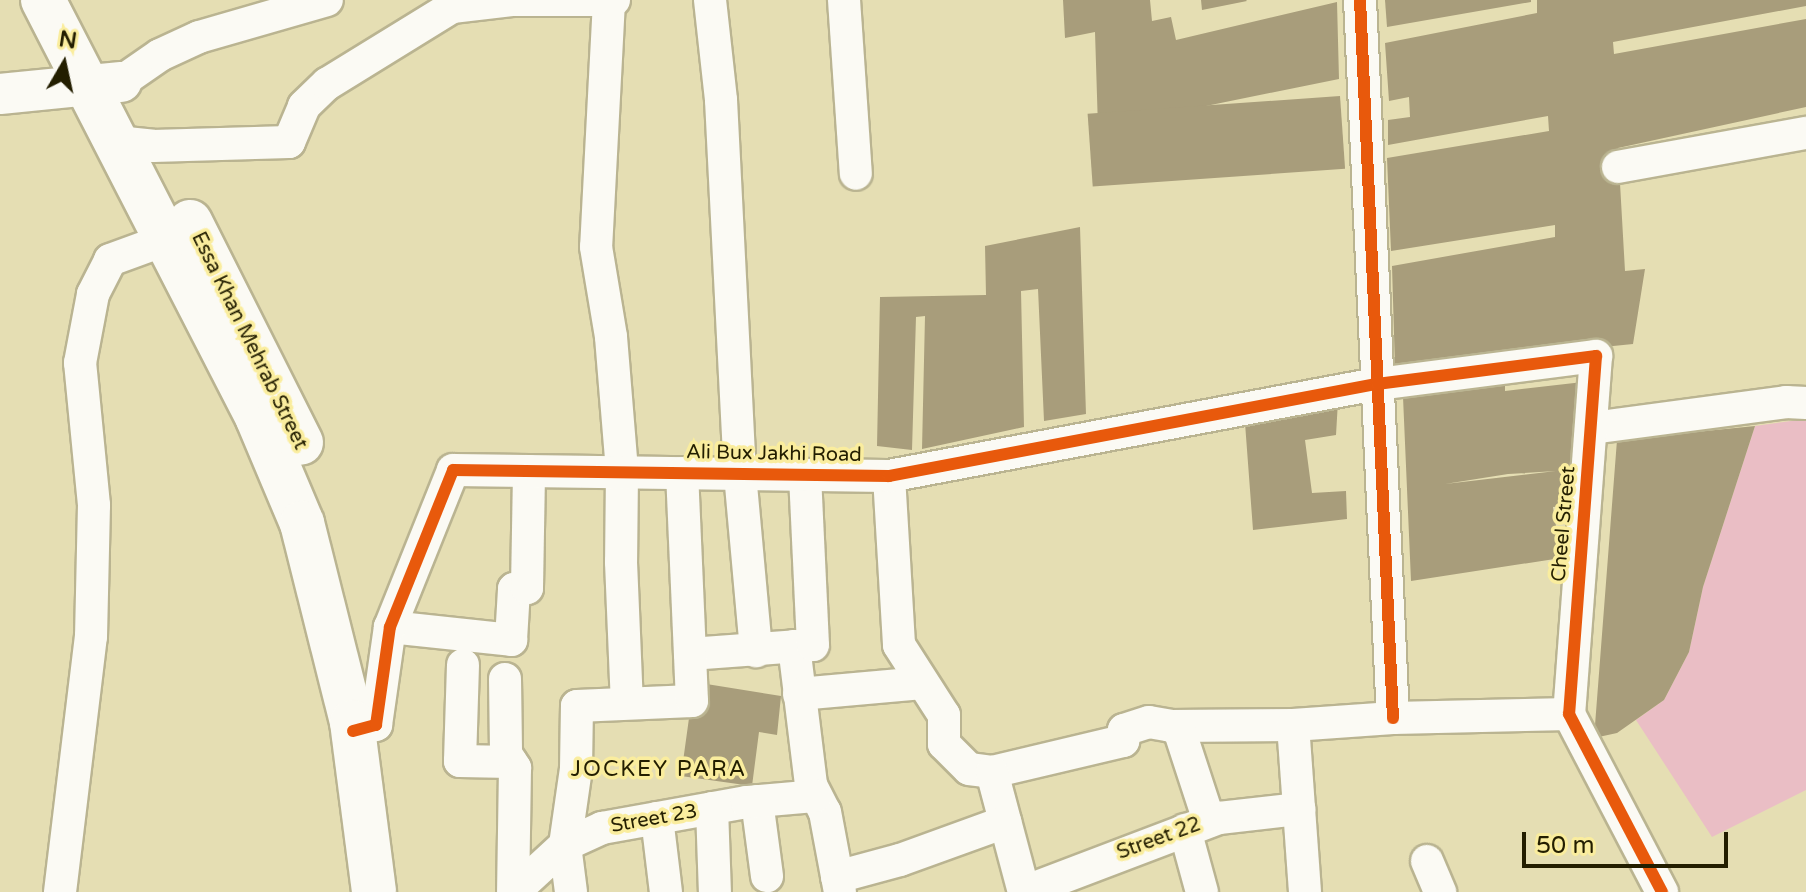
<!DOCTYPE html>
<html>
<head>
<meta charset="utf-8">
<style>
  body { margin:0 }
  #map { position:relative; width:1806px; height:892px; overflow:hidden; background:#e5deb3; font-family:"Varela Round",sans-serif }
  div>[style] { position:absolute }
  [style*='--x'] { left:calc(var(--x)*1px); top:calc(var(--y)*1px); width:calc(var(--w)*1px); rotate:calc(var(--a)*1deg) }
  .green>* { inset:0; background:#eabec5 }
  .building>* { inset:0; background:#a89d7b; transform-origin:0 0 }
  .roads { filter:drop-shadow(2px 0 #bab491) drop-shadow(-2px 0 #bab491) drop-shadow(0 2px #bab491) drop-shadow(0 -2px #bab491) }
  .minor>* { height:32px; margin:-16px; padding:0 16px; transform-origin:16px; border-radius:16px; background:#fbfaf4 }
  .tertiary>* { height:40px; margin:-20px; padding:0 20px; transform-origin:20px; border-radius:20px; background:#fbfaf4 }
  .secondary>* { height:44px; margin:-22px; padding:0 22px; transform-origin:22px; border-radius:22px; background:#fbfaf4 }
  .cycleway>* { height:12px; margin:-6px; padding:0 6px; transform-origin:6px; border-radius:6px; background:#e8590c }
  span { translate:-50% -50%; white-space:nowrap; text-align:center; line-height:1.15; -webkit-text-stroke:7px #faed9e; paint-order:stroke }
  .street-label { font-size:20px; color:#231e00 }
  .neighbourhood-label { font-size:22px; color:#231e00; letter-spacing:2px }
  .north { position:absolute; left:24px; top:24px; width:80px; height:80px; -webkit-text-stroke:6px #faed9e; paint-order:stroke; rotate:9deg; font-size:22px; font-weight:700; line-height:32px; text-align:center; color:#231e00 }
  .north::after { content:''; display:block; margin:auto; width:28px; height:36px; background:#231e00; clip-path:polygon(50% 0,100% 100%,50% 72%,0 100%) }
  .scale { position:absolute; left:1522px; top:832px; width:206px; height:36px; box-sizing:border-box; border:4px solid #231e00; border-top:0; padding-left:10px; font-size:24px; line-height:28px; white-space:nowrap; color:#231e00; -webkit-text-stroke:6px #faed9e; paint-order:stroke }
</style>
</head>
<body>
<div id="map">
  <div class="green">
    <i style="clip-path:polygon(1806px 419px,1806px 790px,1712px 837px,1636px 720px,1664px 700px,1689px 652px,1703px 587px,1755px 426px)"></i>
  </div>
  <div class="building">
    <i style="clip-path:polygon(1063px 0,1150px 0,1152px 21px,1171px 17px,1176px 40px,1337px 2px,1339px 79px,1098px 128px,1095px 32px,1065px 38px)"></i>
    <i style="clip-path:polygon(1201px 0,1246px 0,1247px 1px,1202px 10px)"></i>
    <i style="clip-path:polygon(1385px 0,1531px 0,1531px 2px,1387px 27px)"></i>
    <i style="clip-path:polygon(1537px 0,1806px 0,1806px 6px,1613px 42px,1614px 54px,1806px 19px,1806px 107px,1618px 148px,1625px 271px,1645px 269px,1633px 344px,1395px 368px,1392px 266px,1555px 237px,1555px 225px,1391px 251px,1387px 158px,1549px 131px,1548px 116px,1388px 145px,1388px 120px,1410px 117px,1409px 97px,1389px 101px,1385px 43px,1537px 13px)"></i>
    <i style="left:1340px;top:96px;width:73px;height:253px;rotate:86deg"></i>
    <i style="clip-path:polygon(1080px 227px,1086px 414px,1044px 421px,1038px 289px,1021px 291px,1024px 427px,922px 449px,925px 316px,916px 317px,912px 450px,877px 446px,880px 297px,986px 295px,985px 246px)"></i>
    <i style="clip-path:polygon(evenodd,1583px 382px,1576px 505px,1553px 507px,1561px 558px,1411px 581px,1403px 397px,1505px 383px,1505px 391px,1583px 382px,1556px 471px,1445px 484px,1508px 474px,1556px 471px)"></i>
    <i style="clip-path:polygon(1338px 401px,1336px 435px,1305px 440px,1312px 493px,1346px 491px,1347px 519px,1253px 530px,1245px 423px)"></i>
    <i style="clip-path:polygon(1755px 426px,1703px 587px,1689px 652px,1664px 700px,1617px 733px,1594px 738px,1617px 440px)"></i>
    <i style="clip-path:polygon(694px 682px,781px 696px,777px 735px,759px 732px,752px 786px,681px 776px)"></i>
  </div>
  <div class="roads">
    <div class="minor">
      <i style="--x:710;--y:0;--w:101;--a:83.7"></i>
      <i style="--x:721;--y:100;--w:374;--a:87.1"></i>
      <i style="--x:740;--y:474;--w:178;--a:84.8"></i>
      <i style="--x:844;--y:0;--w:174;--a:86.1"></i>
      <i style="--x:1360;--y:0;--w:719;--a:87.37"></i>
      <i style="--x:609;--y:1;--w:246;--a:93"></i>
      <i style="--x:596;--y:247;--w:91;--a:80.5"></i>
      <i style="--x:611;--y:337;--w:135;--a:85.3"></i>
      <i style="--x:622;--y:472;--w:90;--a:90.6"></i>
      <i style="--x:621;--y:562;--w:141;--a:87.6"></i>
      <i style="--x:121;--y:82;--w:47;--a:-34.7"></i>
      <i style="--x:160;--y:55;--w:43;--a:-24.8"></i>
      <i style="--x:199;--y:37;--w:133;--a:-16.1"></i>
      <i style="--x:117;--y:142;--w:36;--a:6"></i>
      <i style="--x:153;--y:146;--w:136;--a:-1.7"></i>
      <i style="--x:289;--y:142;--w:39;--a:-67"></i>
      <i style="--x:304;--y:106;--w:32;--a:-44"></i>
      <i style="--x:327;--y:84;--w:147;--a:-31.6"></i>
      <i style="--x:452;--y:7;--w:60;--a:-6.7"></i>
      <i style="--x:512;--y:0;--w:102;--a:0"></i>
      <i style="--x:1618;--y:167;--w:191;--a:-10.3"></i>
      <i style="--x:1592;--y:428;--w:196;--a:-7.6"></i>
      <i style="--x:1786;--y:402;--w:20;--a:3"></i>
      <i style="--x:889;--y:476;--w:169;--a:86.6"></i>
      <i style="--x:899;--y:645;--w:83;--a:57.3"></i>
      <i style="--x:944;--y:715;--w:29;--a:90"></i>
      <i style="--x:944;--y:744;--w:35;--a:45"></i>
      <i style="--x:969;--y:769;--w:23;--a:7"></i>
      <i style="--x:992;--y:772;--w:135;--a:-13.3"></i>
      <i style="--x:1123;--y:741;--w:11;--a:-85"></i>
      <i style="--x:1124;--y:730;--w:26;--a:-18"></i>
      <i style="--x:1149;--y:722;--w:22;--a:10"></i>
      <i style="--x:1171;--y:726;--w:122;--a:-0.5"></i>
      <i style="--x:390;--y:627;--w:122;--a:6.1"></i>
      <i style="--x:511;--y:640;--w:51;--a:-86.6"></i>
      <i style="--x:514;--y:589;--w:13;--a:-4"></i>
      <i style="--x:527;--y:588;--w:117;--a:-89"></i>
      <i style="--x:794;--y:646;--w:140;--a:83"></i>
      <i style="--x:811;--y:785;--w:30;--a:63"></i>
      <i style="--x:825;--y:812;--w:81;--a:79.4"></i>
      <i style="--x:690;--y:654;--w:123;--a:-4.2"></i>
      <i style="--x:813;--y:645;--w:170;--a:-92.7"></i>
      <i style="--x:463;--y:665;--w:96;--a:91.8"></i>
      <i style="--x:460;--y:761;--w:51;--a:1.1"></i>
      <i style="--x:505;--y:679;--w:75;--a:89.2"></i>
      <i style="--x:506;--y:754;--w:17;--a:57"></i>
      <i style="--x:515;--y:768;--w:124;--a:90.9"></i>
      <i style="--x:799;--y:694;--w:124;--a:-5.1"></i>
      <i style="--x:1178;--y:726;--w:100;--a:71.9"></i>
      <i style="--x:353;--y:731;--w:24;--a:-15"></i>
      <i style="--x:376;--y:725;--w:99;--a:-81.9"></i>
      <i style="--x:390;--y:627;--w:169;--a:-68.1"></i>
      <i style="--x:453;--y:470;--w:436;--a:0.8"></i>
      <i style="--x:889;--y:476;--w:497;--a:-10.7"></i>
      <i style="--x:1377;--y:384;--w:221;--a:-7.3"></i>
      <i style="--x:1596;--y:356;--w:359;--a:94.3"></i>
      <i style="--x:1569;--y:714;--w:201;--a:62.4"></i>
      <i style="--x:992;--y:772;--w:124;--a:75.1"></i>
      <i style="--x:757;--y:801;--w:76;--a:82.4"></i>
      <i style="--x:712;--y:808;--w:84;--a:88"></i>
      <i style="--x:657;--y:818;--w:75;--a:83.1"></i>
      <i style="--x:1185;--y:830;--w:64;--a:74.7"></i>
      <i style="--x:1427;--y:861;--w:34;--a:67"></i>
      <i style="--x:837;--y:877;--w:65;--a:-15.1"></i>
      <i style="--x:900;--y:860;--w:112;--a:-19.9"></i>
      <i style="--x:60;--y:892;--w:257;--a:-83.1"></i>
      <i style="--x:91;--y:637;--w:132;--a:-88.7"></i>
      <i style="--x:94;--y:505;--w:143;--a:-95.6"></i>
      <i style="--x:80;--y:363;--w:70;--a:-79.3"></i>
      <i style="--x:93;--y:294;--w:38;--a:-63"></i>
      <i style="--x:110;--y:260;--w:59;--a:-20"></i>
      <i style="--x:514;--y:892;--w:69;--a:-42.7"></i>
      <i style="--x:565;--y:845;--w:41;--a:-24.7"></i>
      <i style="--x:602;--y:828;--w:147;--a:-10.2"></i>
      <i style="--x:747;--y:802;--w:69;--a:-5"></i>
      <i style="--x:571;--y:892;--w:47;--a:-97.3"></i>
      <i style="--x:565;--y:845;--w:77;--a:-81.8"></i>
      <i style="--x:576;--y:769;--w:63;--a:-89.1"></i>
      <i style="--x:577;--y:706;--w:115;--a:-2.5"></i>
      <i style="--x:692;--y:701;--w:228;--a:-92.5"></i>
      <i style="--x:1024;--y:892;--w:209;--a:-20.8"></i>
      <i style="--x:1219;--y:818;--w:81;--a:-6.4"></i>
      <i style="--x:1305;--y:892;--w:167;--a:-94.1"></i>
      <i style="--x:1293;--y:725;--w:100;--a:-4"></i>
      <i style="--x:1393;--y:718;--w:176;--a:-1.3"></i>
    </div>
    <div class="tertiary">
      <i style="--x:0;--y:94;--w:122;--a:-5.7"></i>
    </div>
    <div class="secondary">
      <i style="--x:43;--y:0;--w:471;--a:62.8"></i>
      <i style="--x:258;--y:419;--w:113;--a:67.1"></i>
      <i style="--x:302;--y:523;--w:205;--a:75.9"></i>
      <i style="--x:352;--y:722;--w:171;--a:82.6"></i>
      <i style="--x:190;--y:222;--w:247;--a:63.3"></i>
    </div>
  </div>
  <div class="cycleway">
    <i style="--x:1360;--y:0;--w:719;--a:87.37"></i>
    <i style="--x:353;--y:731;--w:24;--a:-15"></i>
    <i style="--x:376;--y:725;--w:99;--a:-81.9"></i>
    <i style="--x:390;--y:627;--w:169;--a:-68.1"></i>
    <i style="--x:453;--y:470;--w:436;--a:0.8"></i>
    <i style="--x:889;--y:476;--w:497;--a:-10.7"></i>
    <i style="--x:1377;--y:384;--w:221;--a:-7.3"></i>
    <i style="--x:1596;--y:356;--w:359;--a:94.3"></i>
    <i style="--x:1569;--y:714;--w:201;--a:62.4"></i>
  </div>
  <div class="street-label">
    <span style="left:249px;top:341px;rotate:64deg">Essa Khan Mehrab Street</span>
    <span style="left:774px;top:454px;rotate:1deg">Ali Bux Jakhi Road</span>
    <span style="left:1564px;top:524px;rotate:-85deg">Cheel Street</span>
    <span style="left:654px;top:819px;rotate:-10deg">Street 23</span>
    <span style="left:1159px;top:839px;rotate:-20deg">Street 22</span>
  </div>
  <div class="neighbourhood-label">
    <span style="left:659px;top:770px">JOCKEY PARA</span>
  </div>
  <div class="north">N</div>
  <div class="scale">50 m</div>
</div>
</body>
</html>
